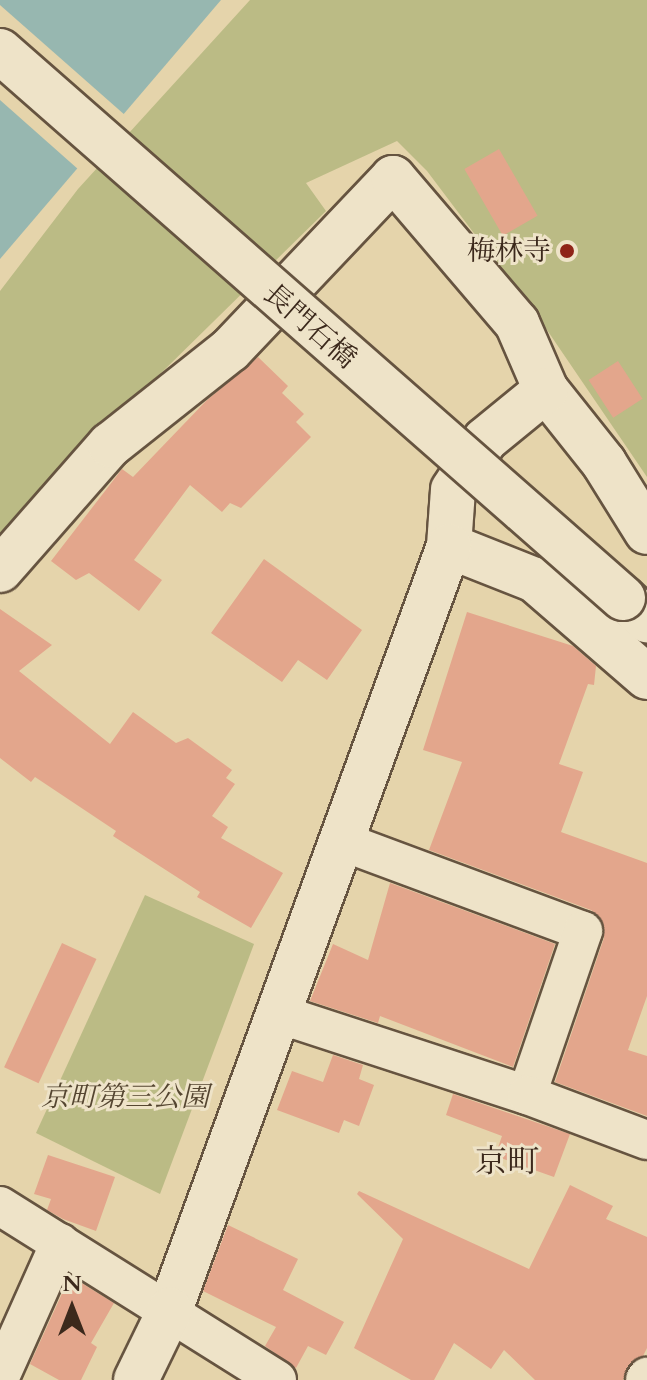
<!DOCTYPE html>
<html>
<head>
<meta charset="utf-8">
<style>
  body { margin:0 }
  #map { position:relative; width:647px; height:1380px; overflow:hidden; background:#e5d4ab; font-family:Cardo,"Noto Serif JP",serif }
  div>[style] { position:absolute }
  [style*='--x'] { left:calc(var(--x)*1px); top:calc(var(--y)*1px); width:calc(var(--w)*1px); rotate:calc(var(--a)*1deg) }
  .green>* { inset:0; background:#bbbb85 }
  .water>* { inset:0; background:#97b7b0 }
  .pier>* { inset:0; background:#e5d4ab }
  .building>* { inset:0; background:#e3a68c; transform-origin:0 0 }
  .roads { filter:drop-shadow(2px 0 #665440) drop-shadow(-2px 0 #665440) drop-shadow(0 2px #665440) drop-shadow(0 -2px #665440) }
  .minor>* { height:38px; margin:-19px; padding:0 19px; transform-origin:19px; border-radius:19px; background:#eee3c8 }
  .tertiary>* { height:44px; margin:-22px; padding:0 22px; transform-origin:22px; border-radius:22px; background:#eee3c8 }
  .bridges { filter:drop-shadow(2px 0 #665440) drop-shadow(-2px 0 #665440) drop-shadow(0 2px #665440) drop-shadow(0 -2px #665440) }
  .tertiary-bridge>* { height:44px; margin:-22px; padding:0 22px; transform-origin:22px; border-radius:22px; background:#eee3c8 }
  .dots>* { width:22px; height:22px; translate:-50% -50%; box-sizing:border-box; border:4px solid #eee3c8; border-radius:50% }
  span { translate:-50% -50%; white-space:nowrap; text-align:center; line-height:1.15; -webkit-text-stroke:6px #eee3c8; paint-order:stroke }
  .poi-label { font-size:28px; color:#3c291c }
  .right { translate:-100% -50%; text-align:right }
  .street-label { font-size:28px; color:#3c291c }
  .park-label { font-size:28px; color:#554631; font-style:italic }
  .quarter-label { font-size:32px; color:#3c291c }
  .north { position:absolute; left:32px; top:1268px; width:80px; height:80px; -webkit-text-stroke:6px #eee3c8; paint-order:stroke; rotate:0deg; font-size:22px; font-weight:700; line-height:32px; text-align:center; color:#3c291c }
  .north::after { content:''; display:block; margin:auto; width:28px; height:36px; background:#3c291c; clip-path:polygon(50% 0,100% 100%,50% 72%,0 100%) }
</style>
</head>
<body>
<div id="map">
  <div class="green">
    <i style="clip-path:polygon(250px 0,647px 0,647px 477px,547px 330px,427px 171px,397px 141px,306px 183px,326px 211px,98px 435px,0 539px,0 291px,78px 189px)"></i>
    <i style="clip-path:polygon(145px 895px,254px 944px,160px 1194px,36px 1133px)"></i>
  </div>
  <div class="water">
    <i style="clip-path:polygon(0 0,221px 0,0 259px)"></i>
  </div>
  <div class="pier">
    <i style="clip-path:polygon(0 5px,126px 116px,79px 170px,0 100px)"></i>
  </div>
  <div class="building">
    <i style="left:499px;top:149px;width:77px;height:40px;rotate:60deg"></i>
    <i style="clip-path:polygon(258px 357px,288px 386px,282px 393px,304px 414px,296px 422px,311px 437px,241px 508px,230px 503px,222px 512px,190px 485px,134px 560px,162px 580px,139px 611px,89px 573px,76px 580px,51px 561px,122px 469px,133px 477px,206px 401px)"></i>
    <i style="left:618px;top:361px;width:45px;height:35px;rotate:57deg"></i>
    <i style="clip-path:polygon(264px 559px,362px 630px,327px 680px,298px 660px,282px 682px,211px 633px)"></i>
    <i style="clip-path:polygon(0 609px,52px 645px,19px 671px,110px 744px,133px 712px,176px 743px,188px 738px,232px 770px,226px 778px,235px 784px,212px 816px,228px 827px,221px 838px,283px 873px,251px 928px,197px 897px,200px 892px,113px 836px,116px 831px,35px 777px,31px 782px,0 758px)"></i>
    <i style="clip-path:polygon(467px 612px,573px 646px,596px 666px,594px 685px,588px 684px,559px 764px,583px 772px,561px 832px,647px 863px,647px 996px,628px 1050px,647px 1056px,647px 1116px,555px 1082px,604px 938px,600px 917px,591px 910px,429px 850px,462px 762px,423px 750px)"></i>
    <i style="clip-path:polygon(390px 883px,555px 944px,513px 1067px,380px 1016px,378px 1023px,310px 1001px,333px 944px,368px 960px)"></i>
    <i style="left:62px;top:943px;width:38px;height:137px;rotate:25deg"></i>
    <i style="clip-path:polygon(333px 1055px,363px 1065px,359px 1079px,374px 1085px,359px 1126px,344px 1120px,339px 1133px,277px 1110px,292px 1071px,323px 1082px)"></i>
    <i style="clip-path:polygon(453px 1094px,570px 1134px,554px 1177px,495px 1156px,502px 1136px,446px 1115px)"></i>
    <i style="clip-path:polygon(48px 1155px,115px 1177px,96px 1231px,63px 1219px,47px 1210px,51px 1199px,34px 1194px)"></i>
    <i style="clip-path:polygon(570px 1185px,613px 1206px,606px 1219px,647px 1237px,647px 1348px,643px 1356px,629px 1365px,623px 1380px,535px 1380px,504px 1350px,491px 1369px,454px 1343px,434px 1380px,411px 1380px,354px 1348px,403px 1239px,357px 1194px,359px 1191px,529px 1269px)"></i>
    <i style="clip-path:polygon(228px 1225px,298px 1259px,283px 1290px,344px 1322px,326px 1355px,308px 1346px,296px 1368px,265px 1346px,276px 1327px,203px 1291px)"></i>
    <i style="clip-path:polygon(70px 1276px,114px 1303px,91px 1343px,97px 1347px,81px 1380px,59px 1380px,30px 1364px)"></i>
  </div>
  <div class="roads">
    <div class="minor">
      <i style="--x:341;--y:841;--w:258;--a:20.4"></i>
      <i style="--x:583;--y:931;--w:173;--a:108.9"></i>
      <i style="--x:276;--y:1013;--w:264;--a:18.1"></i>
      <i style="--x:527;--y:1095;--w:128;--a:20.6"></i>
      <i style="--x:0;--y:1206;--w:327;--a:32.1"></i>
      <i style="--x:0;--y:1377;--w:147;--a:-65.9"></i>
      <i style="--x:645;--y:1380;--w:4;--a:-56"></i>
    </div>
    <div class="tertiary">
      <i style="--x:546;--y:390;--w:93;--a:51.5"></i>
      <i style="--x:604;--y:463;--w:81;--a:58.1"></i>
      <i style="--x:449;--y:546;--w:92;--a:21.6"></i>
      <i style="--x:535;--y:580;--w:148;--a:40.9"></i>
      <i style="--x:0;--y:570;--w:167;--a:-48.7"></i>
      <i style="--x:110;--y:445;--w:153;--a:-38.4"></i>
      <i style="--x:230;--y:350;--w:237;--a:-46.5"></i>
      <i style="--x:393;--y:178;--w:191;--a:49.5"></i>
      <i style="--x:517;--y:323;--w:73;--a:66.6"></i>
      <i style="--x:546;--y:390;--w:79;--a:140.7"></i>
      <i style="--x:485;--y:440;--w:59;--a:122.6"></i>
      <i style="--x:453;--y:490;--w:56;--a:94.1"></i>
      <i style="--x:449;--y:546;--w:813;--a:110.06"></i>
      <i style="--x:170;--y:1310;--w:78;--a:115.9"></i>
      <i style="--x:623;--y:598;--w:33;--a:43"></i>
    </div>
  </div>
  <div class="bridges">
    <div class="tertiary-bridge">
      <i style="--x:0;--y:51;--w:829;--a:41.28"></i>
    </div>
  </div>
  <div class="dots">
    <i style="left:567px;top:251px;background:#8f2418"></i>
  </div>
  <div class="poi-label">
    <span class="right" style="left:551px;top:251px">梅林寺</span>
  </div>
  <div class="street-label">
    <span style="left:310px;top:326px;rotate:41deg">長門石橋</span>
  </div>
  <div class="park-label">
    <span style="left:125px;top:1097px">京町第三公園</span>
  </div>
  <div class="quarter-label">
    <span style="left:507px;top:1162px">京町</span>
  </div>
  <div class="north">N</div>
</div>
</body>
</html>
